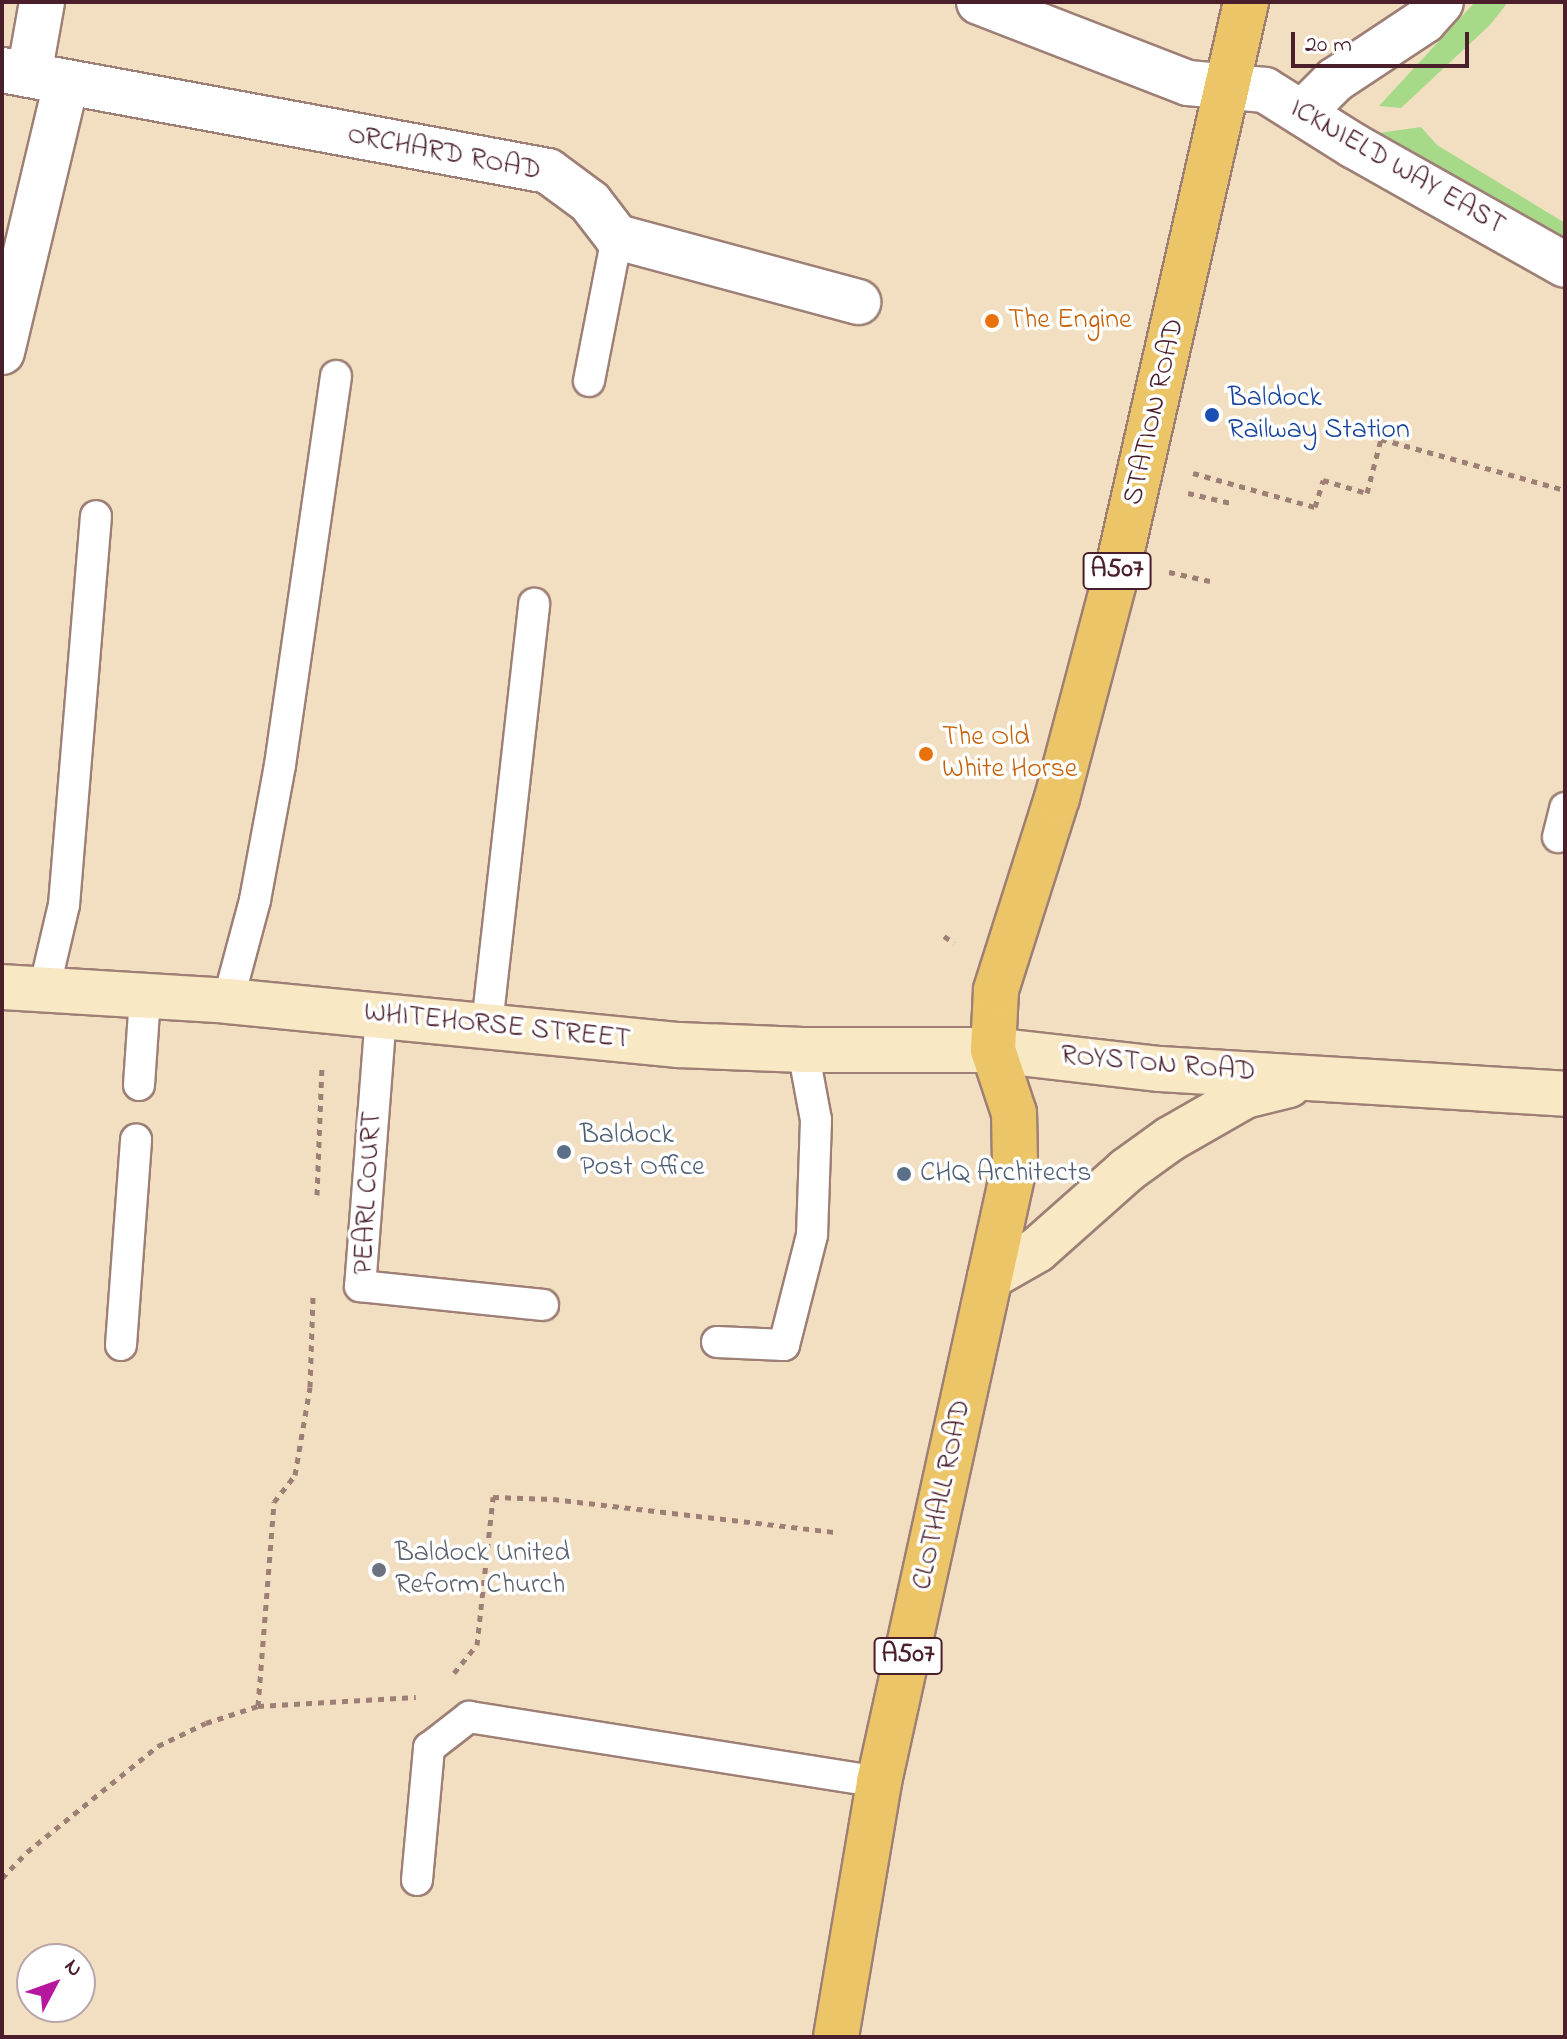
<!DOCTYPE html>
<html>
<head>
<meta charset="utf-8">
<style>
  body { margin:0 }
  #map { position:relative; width:1567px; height:2039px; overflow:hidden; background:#f2dfc1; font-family:"Indie Flower",sans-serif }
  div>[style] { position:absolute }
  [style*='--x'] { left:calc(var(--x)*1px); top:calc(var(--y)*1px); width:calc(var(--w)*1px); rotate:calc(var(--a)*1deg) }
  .green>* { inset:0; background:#a6da89 }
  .path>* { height:5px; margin-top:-2.5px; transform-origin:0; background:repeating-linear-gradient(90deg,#9e7f76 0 6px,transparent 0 12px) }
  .roads { filter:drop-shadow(2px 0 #9e7f76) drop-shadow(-2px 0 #9e7f76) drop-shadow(0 2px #9e7f76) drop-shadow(0 -2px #9e7f76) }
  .lane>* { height:30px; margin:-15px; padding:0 15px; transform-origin:15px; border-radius:15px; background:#fff }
  .street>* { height:44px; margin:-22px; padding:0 22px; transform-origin:22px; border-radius:22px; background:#fff }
  .secondary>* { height:44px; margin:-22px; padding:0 22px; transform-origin:22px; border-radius:22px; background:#f8e8c3 }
  .primary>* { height:44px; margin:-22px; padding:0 22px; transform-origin:22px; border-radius:22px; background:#edc569 }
  .dots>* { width:22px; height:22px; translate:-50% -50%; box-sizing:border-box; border:4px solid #fff; border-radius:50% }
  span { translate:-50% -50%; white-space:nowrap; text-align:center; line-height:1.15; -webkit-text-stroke:7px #fff; paint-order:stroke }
  .shield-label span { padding:2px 6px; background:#fff; border:2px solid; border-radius:6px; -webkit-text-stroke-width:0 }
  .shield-label { font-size:26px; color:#4a1f2b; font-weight:700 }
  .street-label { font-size:28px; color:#4a1f2b }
  .food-label { font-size:28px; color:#c56008 }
  .left { translate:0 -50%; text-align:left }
  .transit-label { font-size:28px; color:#164399 }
  .service-label { font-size:28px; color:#4e5e75 }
  .worship-label { font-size:28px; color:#5b616d }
  .frame { position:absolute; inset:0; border:4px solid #4a1f2b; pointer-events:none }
  .north { position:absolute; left:16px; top:1943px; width:80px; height:80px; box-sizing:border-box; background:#fff; border:2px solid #b7a5aa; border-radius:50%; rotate:49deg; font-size:22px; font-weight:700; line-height:32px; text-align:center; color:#4a1f2b }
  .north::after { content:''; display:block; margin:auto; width:28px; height:36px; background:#b5179e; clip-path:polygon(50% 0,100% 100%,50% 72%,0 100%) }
  .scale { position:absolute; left:1291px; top:32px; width:178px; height:36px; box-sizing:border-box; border:4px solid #4a1f2b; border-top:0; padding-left:10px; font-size:24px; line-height:28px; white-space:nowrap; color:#4a1f2b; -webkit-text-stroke:6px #fff; paint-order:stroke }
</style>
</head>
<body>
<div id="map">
  <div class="green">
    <i style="clip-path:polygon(1475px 2px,1508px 2px,1490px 25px,1401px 108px,1379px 106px)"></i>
    <i style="clip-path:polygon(1421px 127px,1437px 145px,1565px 223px,1565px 245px,1459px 193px,1379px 133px)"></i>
  </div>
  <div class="path">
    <i style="--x:1193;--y:473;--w:127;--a:15.6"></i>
    <i style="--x:1315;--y:507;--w:28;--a:-73"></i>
    <i style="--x:1323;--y:480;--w:46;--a:16.5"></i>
    <i style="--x:1367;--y:493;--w:56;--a:-75.5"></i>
    <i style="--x:1381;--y:439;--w:191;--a:15.5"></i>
    <i style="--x:1188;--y:493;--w:44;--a:13.1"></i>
    <i style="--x:1169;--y:572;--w:42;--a:12.4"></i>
    <i style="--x:944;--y:936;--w:12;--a:35"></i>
    <i style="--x:317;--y:1195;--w:130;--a:-87.8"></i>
    <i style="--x:454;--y:1673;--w:36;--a:-51"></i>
    <i style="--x:477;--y:1645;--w:149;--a:-83.8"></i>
    <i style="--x:493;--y:1497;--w:60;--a:1.9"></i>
    <i style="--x:553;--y:1499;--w:284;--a:6.7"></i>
    <i style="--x:258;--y:1706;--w:205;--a:-85.5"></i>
    <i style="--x:274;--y:1502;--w:34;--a:-52"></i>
    <i style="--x:295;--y:1475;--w:89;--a:-80.3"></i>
    <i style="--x:310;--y:1387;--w:90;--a:-88.1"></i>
    <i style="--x:2;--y:1878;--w:36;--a:-46"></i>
    <i style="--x:27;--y:1852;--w:169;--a:-39"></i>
    <i style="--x:158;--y:1746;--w:53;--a:-25.6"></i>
    <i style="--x:206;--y:1723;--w:55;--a:-18.1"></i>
    <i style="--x:258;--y:1706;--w:158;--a:-3.3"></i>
  </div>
  <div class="roads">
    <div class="lane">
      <i style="--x:589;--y:381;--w:147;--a:-79"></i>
      <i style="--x:1558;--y:837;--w:30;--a:-76"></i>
      <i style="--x:44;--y:990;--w:87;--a:-76.8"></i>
      <i style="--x:64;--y:905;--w:390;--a:-85.3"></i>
      <i style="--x:228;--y:1001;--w:105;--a:-75"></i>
      <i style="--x:255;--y:900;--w:137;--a:-79.5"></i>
      <i style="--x:280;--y:765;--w:393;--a:-81.8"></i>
      <i style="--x:381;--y:1015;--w:272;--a:94.4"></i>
      <i style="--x:360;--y:1286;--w:184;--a:5.9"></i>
      <i style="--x:487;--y:1025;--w:424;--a:-83.6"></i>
      <i style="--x:139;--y:1085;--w:89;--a:-86.1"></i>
      <i style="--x:717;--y:1342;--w:67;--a:2.6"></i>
      <i style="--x:784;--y:1345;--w:114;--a:-75.7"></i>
      <i style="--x:812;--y:1235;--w:115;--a:-88"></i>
      <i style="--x:816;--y:1120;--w:71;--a:-100.5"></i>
      <i style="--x:121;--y:1345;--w:206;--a:-85.8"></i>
      <i style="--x:417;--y:1880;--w:133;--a:-84.8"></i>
      <i style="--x:429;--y:1748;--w:51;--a:-37.8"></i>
      <i style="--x:469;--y:1717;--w:415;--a:9"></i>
    </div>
    <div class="street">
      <i style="--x:979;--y:2;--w:224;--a:21.2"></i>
      <i style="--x:1188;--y:83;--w:77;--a:5.2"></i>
      <i style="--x:1265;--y:90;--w:105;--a:32.2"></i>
      <i style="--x:1354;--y:146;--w:242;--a:29.4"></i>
      <i style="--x:2;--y:70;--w:555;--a:10.48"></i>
      <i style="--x:548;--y:171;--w:52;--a:36.4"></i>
      <i style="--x:590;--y:202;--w:44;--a:52.4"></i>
      <i style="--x:617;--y:237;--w:250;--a:15.1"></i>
      <i style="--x:29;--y:75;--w:74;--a:-79.9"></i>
      <i style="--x:1302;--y:113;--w:47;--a:-45"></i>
      <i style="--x:1335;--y:80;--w:107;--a:-33.5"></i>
      <i style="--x:1424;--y:21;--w:25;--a:-48"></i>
      <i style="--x:2;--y:352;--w:277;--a:-76.6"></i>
    </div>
    <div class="secondary">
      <i style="--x:2;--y:987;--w:226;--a:3.5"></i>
      <i style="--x:228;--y:1001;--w:453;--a:5.6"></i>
      <i style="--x:679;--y:1045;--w:124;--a:2.3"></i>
      <i style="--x:803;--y:1050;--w:190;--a:0"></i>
      <i style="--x:993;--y:1050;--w:168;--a:6.5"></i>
      <i style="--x:1160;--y:1069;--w:406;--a:3.5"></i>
      <i style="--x:990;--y:1277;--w:54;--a:-29.9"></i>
      <i style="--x:1037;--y:1250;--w:120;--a:-41.6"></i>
      <i style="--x:1127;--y:1170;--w:53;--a:-35.8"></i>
      <i style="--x:1170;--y:1139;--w:86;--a:-29.8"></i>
      <i style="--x:1245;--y:1096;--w:45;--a:-14"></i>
    </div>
    <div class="primary">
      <i style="--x:836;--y:2037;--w:259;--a:-80.4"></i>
      <i style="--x:879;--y:1782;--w:634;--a:-77.61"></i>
      <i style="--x:1015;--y:1163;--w:50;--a:-91.1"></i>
      <i style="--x:1014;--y:1113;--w:66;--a:-108.4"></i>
      <i style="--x:993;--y:1050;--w:60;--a:-87.1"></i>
      <i style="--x:996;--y:990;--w:201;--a:-72.4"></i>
      <i style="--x:1057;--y:798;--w:247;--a:-75.2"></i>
      <i style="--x:1120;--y:559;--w:571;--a:-77.25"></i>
    </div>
  </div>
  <div class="dots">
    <i style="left:992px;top:321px;background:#e8710a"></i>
    <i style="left:1212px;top:415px;background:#1a4fb4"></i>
    <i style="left:926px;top:754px;background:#e8710a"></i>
    <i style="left:564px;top:1152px;background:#5c6f8a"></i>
    <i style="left:904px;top:1174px;background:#5c6f8a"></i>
    <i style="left:379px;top:1570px;background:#6b7280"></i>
  </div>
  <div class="shield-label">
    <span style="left:1117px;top:571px">A507</span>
    <span style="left:908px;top:1656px">A507</span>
  </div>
  <div class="street-label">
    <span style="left:444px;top:154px;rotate:11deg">ORCHARD ROAD</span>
    <span style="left:1397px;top:168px;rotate:30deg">ICKNIELD WAY EAST</span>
    <span style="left:1155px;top:412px;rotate:-77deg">STATION ROAD</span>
    <span style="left:497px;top:1027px;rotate:6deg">WHITEHORSE STREET</span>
    <span style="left:1158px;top:1065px;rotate:5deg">ROYSTON ROAD</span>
    <span style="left:369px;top:1193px;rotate:-87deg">PEARL COURT</span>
    <span style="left:943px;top:1495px;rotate:-78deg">CLOTHALL ROAD</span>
  </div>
  <div class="food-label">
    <span class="left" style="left:1008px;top:321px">The Engine</span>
    <span class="left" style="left:942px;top:754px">The Old<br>White Horse</span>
  </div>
  <div class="transit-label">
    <span class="left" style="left:1228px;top:415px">Baldock<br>Railway Station</span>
  </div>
  <div class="service-label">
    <span class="left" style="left:580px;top:1152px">Baldock<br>Post Office</span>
    <span class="left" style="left:920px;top:1174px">CHQ Architects</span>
  </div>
  <div class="worship-label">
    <span class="left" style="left:395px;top:1570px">Baldock United<br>Reform Church</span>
  </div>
  <div class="frame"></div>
  <div class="north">N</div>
  <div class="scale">20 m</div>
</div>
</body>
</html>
